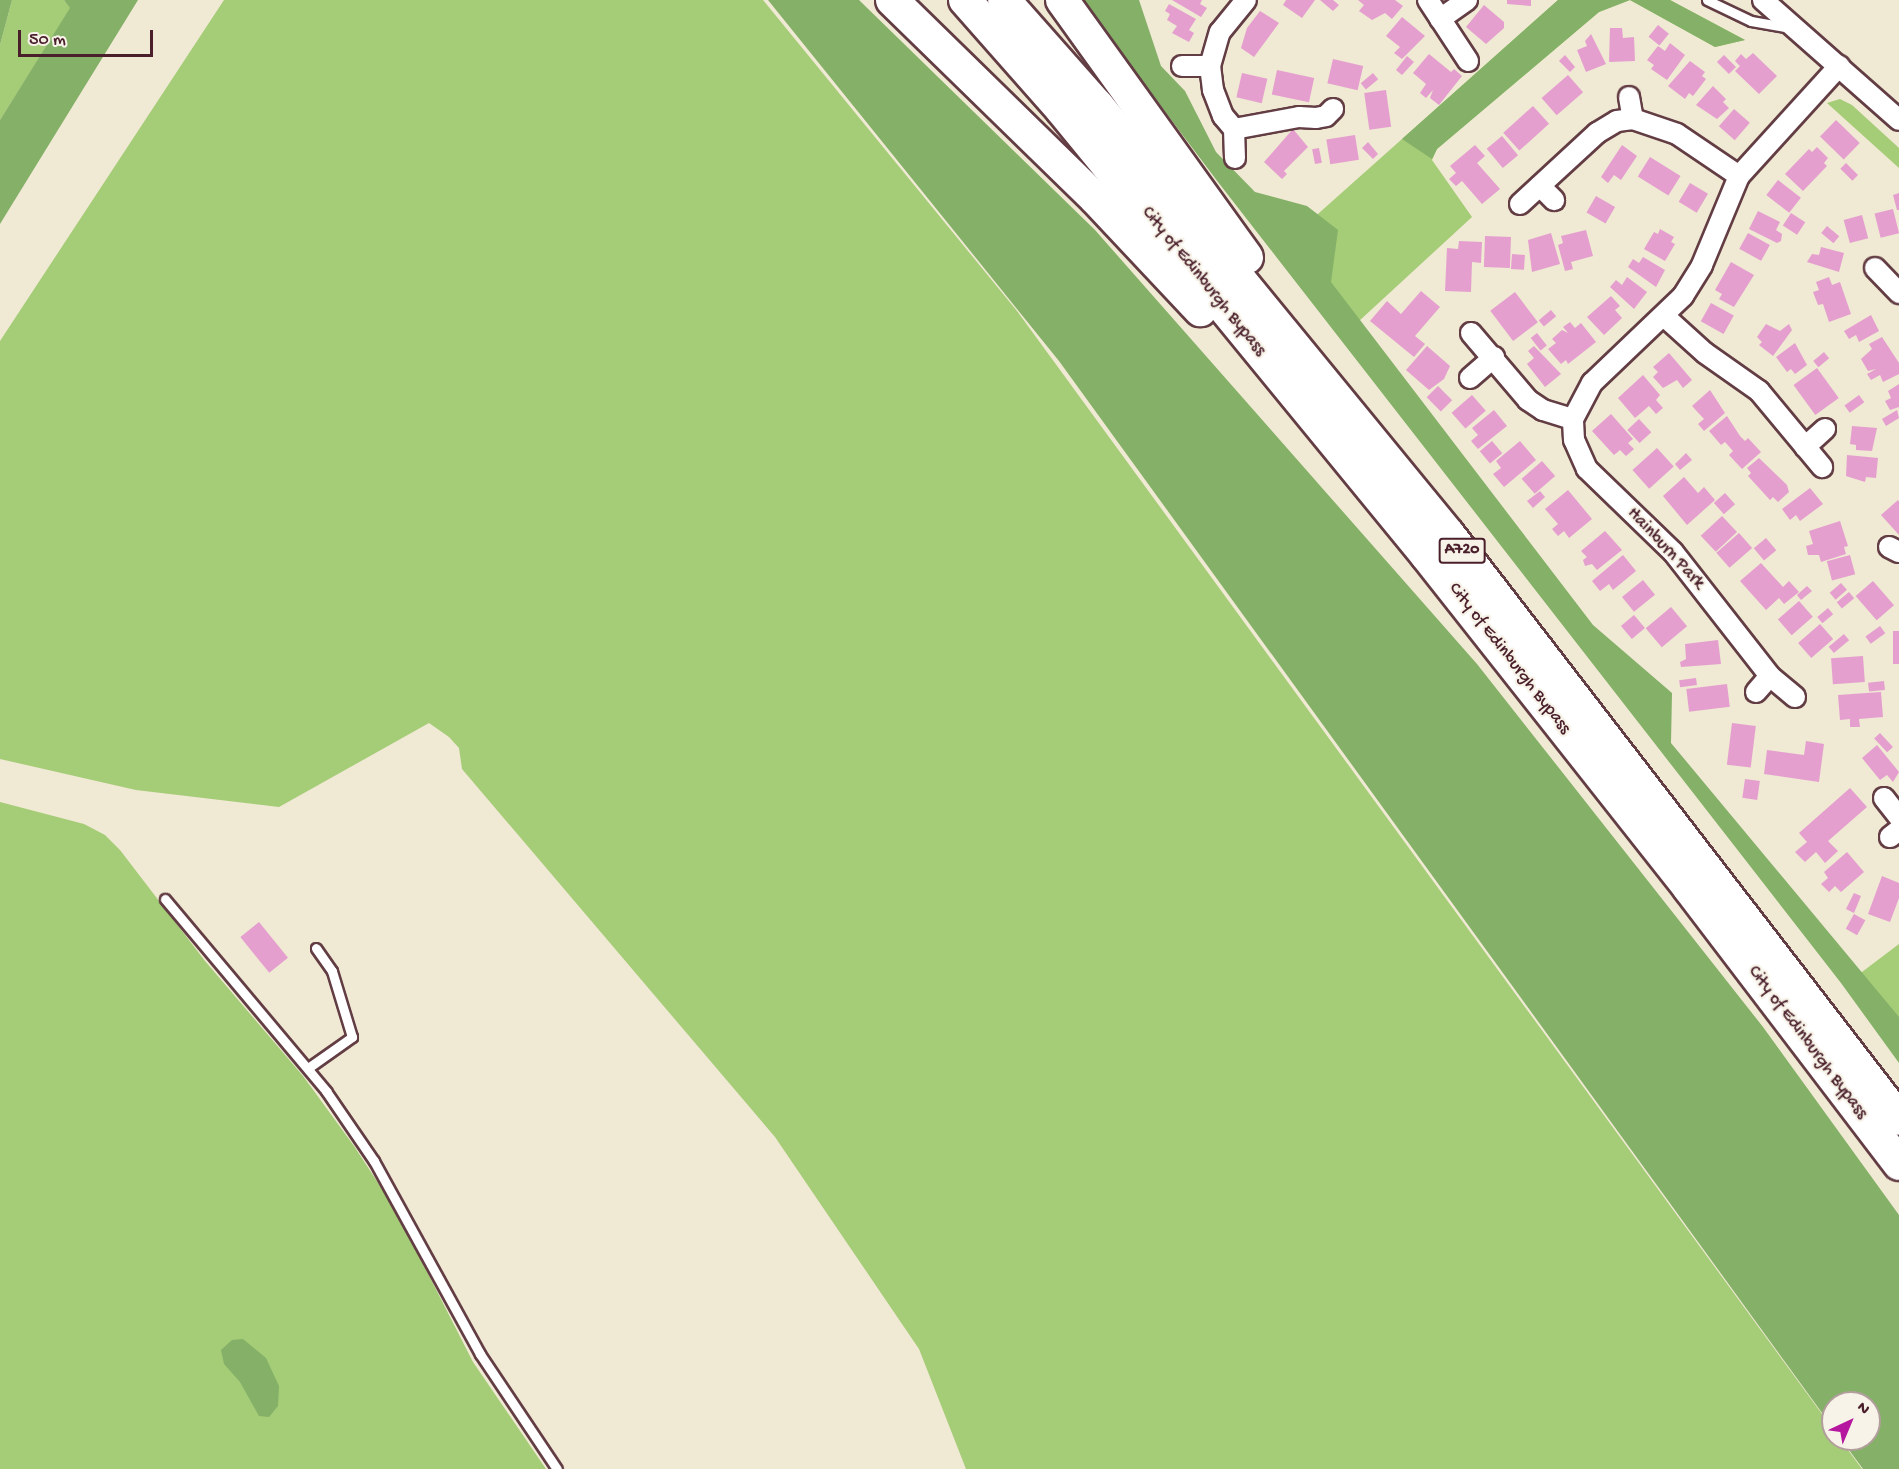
<!DOCTYPE html>
<html>
<head>
<meta charset="utf-8">
<style>
  body { margin:0 }
  #map { position:relative; width:1899px; height:1469px; overflow:hidden; background:#f0e9d3; font-family:"Gochi Hand",sans-serif }
  div>[style] { position:absolute }
  [style*='--x'] { left:calc(var(--x)*1px); top:calc(var(--y)*1px); width:calc(var(--w)*1px); rotate:calc(var(--a)*1deg) }
  .green>* { inset:0; background:#a5cc77 }
  .forest>* { inset:0; background:#84b068 }
  .building>* { inset:0; background:#e49fcf; transform-origin:0 0 }
  .roads { filter:drop-shadow(2px 0 #633d44) drop-shadow(-2px 0 #633d44) drop-shadow(0 2px #633d44) drop-shadow(0 -2px #633d44) }
  .service>* { height:9px; margin:-4.5px; padding:0 4.5px; transform-origin:4.5px; border-radius:4.5px; background:#fff }
  .minor>* { height:20px; margin:-10px; padding:0 10px; transform-origin:10px; border-radius:10px; background:#fff }
  .trunk>* { height:32px; margin:-16px; padding:0 16px; transform-origin:16px; border-radius:16px; background:#fff }
  span { translate:-50% -50%; white-space:nowrap; text-align:center; line-height:1.15; -webkit-text-stroke:4.5px #f7f3e8; paint-order:stroke }
  .shield-label span { padding:2px 4px; background:#f7f3e8; border:2px solid; border-radius:4px; -webkit-text-stroke-width:0 }
  .shield-label { font-size:16px; color:#4a1f2b; font-weight:700 }
  .street-label { font-size:18px; color:#4a1f2b }
  .north { position:absolute; left:1821px; top:1391px; width:60px; height:60px; box-sizing:border-box; background:#f7f3e8; border:2px solid #b29e9c; border-radius:50%; rotate:44deg; font-size:16px; font-weight:700; line-height:24px; text-align:center; color:#4a1f2b }
  .north::after { content:''; display:block; margin:auto; width:21px; height:27px; background:#b5179e; clip-path:polygon(50% 0,100% 100%,50% 72%,0 100%) }
  .scale { position:absolute; left:18px; top:30px; width:135px; height:27px; box-sizing:border-box; border:3px solid #4a1f2b; border-top:0; padding-left:8px; font-size:18px; line-height:21px; white-space:nowrap; color:#4a1f2b; -webkit-text-stroke:4px #f7f3e8; paint-order:stroke }
</style>
</head>
<body>
<div id="map">
  <div class="green">
    <i style="clip-path:polygon(12px 0,64px 0,71px 8px,0 120px,0 45px)"></i>
    <i style="clip-path:polygon(224px 0,763px 0,1017px 311px,1833px 1429px,1833px 1439px,1840px 1439px,1862px 1469px,966px 1469px,919px 1349px,775px 1137px,462px 769px,459px 748px,449px 737px,429px 723px,279px 807px,136px 790px,0 759px,0 341px)"></i>
    <i style="clip-path:polygon(1558px 0,1670px 0,1745px 40px,1715px 47px,1630px 0,1599px 12px,1437px 149px,1432px 160px,1472px 217px,1346px 333px,1282px 246px)"></i>
    <i style="clip-path:polygon(1840px 99px,1852px 105px,1899px 148px,1899px 168px,1827px 103px)"></i>
    <i style="clip-path:polygon(0 802px,84px 824px,105px 835px,120px 850px,205px 961px,303px 1076px,354px 1146px,395px 1209px,473px 1362px,546px 1469px,0 1469px)"></i>
    <i style="clip-path:polygon(1899px 944px,1899px 1038px,1854px 978px)"></i>
  </div>
  <div class="forest">
    <i style="clip-path:polygon(0 0,12px 0,0 45px)"></i>
    <i style="clip-path:polygon(64px 0,138px 0,0 224px,0 120px,70px 8px)"></i>
    <i style="clip-path:polygon(768px 0,859px 0,1095px 230px,1477px 664px,1763px 1027px,1899px 1215px,1899px 1469px,1863px 1469px,1841px 1439px,1869px 1439px,1869px 1403px,1833px 1403px,1833px 1428px,1059px 361px)"></i>
    <i style="clip-path:polygon(1081px 0,1139px 0,1161px 66px,1185px 91px,1216px 152px,1255px 192px,1307px 206px,1338px 230px,1331px 282px,1593px 625px,1672px 693px,1671px 743px,1899px 1017px,1899px 1063px,1841px 983px,1218px 182px)"></i>
    <i style="clip-path:polygon(1558px 0,1670px 0,1745px 40px,1715px 47px,1630px 0,1599px 12px,1437px 149px,1432px 159px,1402px 139px)"></i>
    <i style="clip-path:polygon(243px 1339px,266px 1358px,279px 1386px,278px 1406px,269px 1417px,259px 1416px,240px 1382px,224px 1364px,221px 1350px,232px 1340px)"></i>
  </div>
  <div class="building">
    <i style="clip-path:polygon(1172px 0,1202px 0,1200px 4px,1207px 8px,1201px 17px)"></i>
    <i style="clip-path:polygon(1286px 0,1315px 0,1302px 18px,1283px 5px)"></i>
    <i style="clip-path:polygon(1320px 0,1333px 0,1339px 5px,1333px 11px)"></i>
    <i style="clip-path:polygon(1358px 0,1395px 0,1403px 6px,1392px 19px,1385px 13px,1372px 20px,1359px 11px,1364px 5px)"></i>
    <i style="clip-path:polygon(1507px 0,1531px 0,1531px 6px,1507px 4px)"></i>
    <i style="clip-path:polygon(1169px 4px,1196px 19px,1189px 30px,1194px 33px,1189px 42px,1172px 33px,1177px 26px,1167px 20px,1170px 14px,1165px 11px)"></i>
    <i style="clip-path:polygon(1484px 5px,1504px 22px,1504px 28px,1486px 44px,1466px 27px)"></i>
    <i style="clip-path:polygon(1260px 11px,1279px 23px,1254px 57px,1241px 48px,1247px 28px)"></i>
    <i style="clip-path:polygon(1402px 17px,1425px 36px,1402px 59px,1394px 53px,1400px 47px,1386px 36px)"></i>
    <i style="left:1658px;top:25px;width:14px;height:15px;rotate:39deg"></i>
    <i style="clip-path:polygon(1610px 28px,1622px 28px,1623px 38px,1634px 37px,1635px 61px,1609px 62px)"></i>
    <i style="clip-path:polygon(1591px 34px,1606px 64px,1586px 72px,1577px 50px,1587px 46px,1585px 41px)"></i>
    <i style="clip-path:polygon(1670px 43px,1685px 55px,1667px 80px,1651px 69px,1654px 65px,1647px 60px,1658px 46px,1665px 51px)"></i>
    <i style="clip-path:polygon(1753px 53px,1777px 76px,1759px 94px,1735px 71px,1740px 66px,1735px 61px,1741px 54px,1746px 59px)"></i>
    <i style="clip-path:polygon(1429px 54px,1451px 72px,1454px 69px,1462px 76px,1439px 105px,1430px 98px,1433px 90px,1426px 98px,1420px 93px,1426px 84px,1413px 73px)"></i>
    <i style="clip-path:polygon(1565px 55px,1575px 67px,1570px 72px,1559px 61px)"></i>
    <i style="left:1724px;top:55px;width:17px;height:10px;rotate:45deg"></i>
    <i style="clip-path:polygon(1407px 56px,1414px 62px,1402px 75px,1396px 70px)"></i>
    <i style="left:1333px;top:59px;width:31px;height:25px;rotate:13deg"></i>
    <i style="clip-path:polygon(1690px 61px,1705px 72px,1702px 76px,1706px 79px,1693px 96px,1689px 93px,1685px 99px,1668px 86px)"></i>
    <i style="left:1277px;top:70px;width:38px;height:25px;rotate:12deg"></i>
    <i style="left:1242px;top:73px;width:26px;height:25px;rotate:13deg"></i>
    <i style="left:1373px;top:73px;width:8px;height:16px;rotate:50deg"></i>
    <i style="left:1568px;top:75px;width:23px;height:35px;rotate:49deg"></i>
    <i style="clip-path:polygon(1713px 86px,1726px 99px,1723px 102px,1729px 108px,1717px 119px,1696px 105px)"></i>
    <i style="left:1386px;top:90px;width:37px;height:22px;rotate:82deg"></i>
    <i style="left:1533px;top:106px;width:24px;height:40px;rotate:48deg"></i>
    <i style="left:1734px;top:109px;width:21px;height:23px;rotate:41deg"></i>
    <i style="left:1836px;top:120px;width:33px;height:23px;rotate:44deg"></i>
    <i style="clip-path:polygon(1293px 129px,1308px 147px,1284px 171px,1287px 174px,1282px 179px,1264px 162px)"></i>
    <i style="left:1355px;top:135px;width:25px;height:29px;rotate:81deg"></i>
    <i style="left:1502px;top:136px;width:25px;height:20px;rotate:50deg"></i>
    <i style="clip-path:polygon(1368px 142px,1378px 154px,1373px 159px,1362px 148px)"></i>
    <i style="clip-path:polygon(1475px 145px,1485px 156px,1477px 163px,1500px 189px,1482px 204px,1462px 181px,1456px 186px,1449px 179px,1456px 173px,1450px 166px)"></i>
    <i style="clip-path:polygon(1622px 145px,1637px 156px,1621px 180px,1614px 175px,1608px 183px,1601px 177px)"></i>
    <i style="clip-path:polygon(1817px 147px,1828px 158px,1824px 163px,1827px 166px,1803px 191px,1785px 174px,1809px 149px,1812px 152px)"></i>
    <i style="left:1319px;top:148px;width:15px;height:7px;rotate:79deg"></i>
    <i style="left:1650px;top:157px;width:36px;height:23px;rotate:32deg"></i>
    <i style="left:1846px;top:163px;width:17px;height:8px;rotate:45deg"></i>
    <i style="left:1778px;top:180px;width:29px;height:19px;rotate:38deg"></i>
    <i style="left:1690px;top:183px;width:21px;height:22px;rotate:31deg"></i>
    <i style="clip-path:polygon(1899px 193px,1899px 210px,1897px 210px,1893px 195px)"></i>
    <i style="left:1596px;top:196px;width:22px;height:19px;rotate:30deg"></i>
    <i style="left:1893px;top:209px;width:25px;height:19px;rotate:76deg"></i>
    <i style="clip-path:polygon(1758px 211px,1780px 222px,1776px 230px,1782px 234px,1781px 241px,1777px 243px,1749px 229px)"></i>
    <i style="left:1791px;top:213px;width:17px;height:15px;rotate:33deg"></i>
    <i style="left:1862px;top:215px;width:24px;height:19px;rotate:75deg"></i>
    <i style="left:1827px;top:226px;width:16px;height:9px;rotate:40deg"></i>
    <i style="clip-path:polygon(1660px 229px,1674px 237px,1671px 242px,1675px 244px,1665px 261px,1644px 249px,1654px 232px,1658px 234px)"></i>
    <i style="clip-path:polygon(1586px 230px,1593px 256px,1571px 262px,1573px 269px,1565px 271px,1558px 245px,1563px 243px,1561px 236px)"></i>
    <i style="clip-path:polygon(1551px 233px,1560px 264px,1532px 272px,1528px 240px)"></i>
    <i style="left:1748px;top:233px;width:25px;height:18px;rotate:29deg"></i>
    <i style="left:1485px;top:236px;width:26px;height:31px;rotate:2deg"></i>
    <i style="clip-path:polygon(1459px 241px,1482px 242px,1481px 263px,1472px 262px,1471px 292px,1445px 291px,1447px 248px,1458px 249px)"></i>
    <i style="clip-path:polygon(1821px 247px,1844px 253px,1839px 272px,1807px 262px,1812px 254px,1819px 255px)"></i>
    <i style="left:1512px;top:254px;width:13px;height:15px;rotate:4deg"></i>
    <i style="clip-path:polygon(1643px 257px,1665px 270px,1656px 287px,1628px 267px,1633px 259px,1639px 263px)"></i>
    <i style="clip-path:polygon(1731px 262px,1754px 275px,1734px 307px,1719px 299px,1722px 294px,1715px 290px)"></i>
    <i style="clip-path:polygon(1627px 277px,1647px 292px,1634px 309px,1610px 287px,1616px 280px,1622px 285px)"></i>
    <i style="clip-path:polygon(1829px 277px,1832px 285px,1840px 282px,1851px 314px,1829px 322px,1823px 304px,1818px 305px,1813px 292px,1819px 290px,1816px 282px)"></i>
    <i style="clip-path:polygon(1421px 291px,1440px 307px,1415px 336px,1425px 344px,1414px 357px,1370px 321px,1387px 301px,1401px 314px)"></i>
    <i style="left:1515px;top:292px;width:38px;height:31px;rotate:53deg"></i>
    <i style="clip-path:polygon(1611px 296px,1620px 306px,1615px 310px,1622px 318px,1604px 335px,1587px 317px)"></i>
    <i style="left:1711px;top:303px;width:26px;height:21px;rotate:29deg"></i>
    <i style="left:1551px;top:310px;width:8px;height:16px;rotate:50deg"></i>
    <i style="clip-path:polygon(1871px 315px,1879px 331px,1859px 342px,1856px 335px,1849px 339px,1844px 331px)"></i>
    <i style="clip-path:polygon(1570px 322px,1575px 328px,1581px 323px,1596px 342px,1568px 364px,1566px 360px,1561px 364px,1548px 349px,1556px 343px,1552px 339px,1562px 330px,1568px 333px,1563px 327px)"></i>
    <i style="clip-path:polygon(1766px 324px,1780px 331px,1789px 324px,1792px 330px,1773px 356px,1759px 345px,1762px 342px,1757px 337px)"></i>
    <i style="left:1537px;top:333px;width:16px;height:8px;rotate:52deg"></i>
    <i style="clip-path:polygon(1882px 337px,1899px 363px,1899px 374px,1883px 382px,1880px 375px,1871px 380px,1867px 374px,1876px 369px,1868px 371px,1861px 359px,1872px 349px,1869px 344px)"></i>
    <i style="clip-path:polygon(1795px 343px,1807px 365px,1795px 374px,1791px 369px,1787px 372px,1776px 357px)"></i>
    <i style="clip-path:polygon(1427px 346px,1450px 366px,1444px 379px,1429px 390px,1406px 370px)"></i>
    <i style="clip-path:polygon(1534px 346px,1561px 374px,1545px 387px,1527px 364px,1534px 358px,1528px 351px)"></i>
    <i style="left:1824px;top:352px;width:8px;height:14px;rotate:50deg"></i>
    <i style="clip-path:polygon(1669px 353px,1692px 380px,1683px 388px,1677px 380px,1663px 388px,1653px 377px,1658px 372px,1653px 367px)"></i>
    <i style="left:1817px;top:368px;width:37px;height:29px;rotate:54deg"></i>
    <i style="clip-path:polygon(1643px 375px,1660px 395px,1656px 400px,1663px 408px,1656px 414px,1649px 406px,1635px 418px,1618px 398px)"></i>
    <i style="clip-path:polygon(1899px 384px,1899px 407px,1890px 410px,1885px 401px,1891px 398px,1888px 391px)"></i>
    <i style="left:1438px;top:386px;width:20px;height:16px;rotate:45deg"></i>
    <i style="clip-path:polygon(1710px 390px,1725px 413px,1704px 431px,1698px 424px,1704px 419px,1692px 406px)"></i>
    <i style="left:1472px;top:395px;width:21px;height:27px;rotate:49deg"></i>
    <i style="left:1859px;top:395px;width:9px;height:18px;rotate:54deg"></i>
    <i style="clip-path:polygon(1494px 410px,1507px 426px,1478px 449px,1471px 441px,1478px 435px,1472px 428px)"></i>
    <i style="clip-path:polygon(1897px 410px,1899px 418px,1886px 426px,1882px 419px)"></i>
    <i style="clip-path:polygon(1611px 414px,1633px 439px,1628px 443px,1634px 449px,1626px 456px,1620px 450px,1614px 455px,1592px 431px)"></i>
    <i style="clip-path:polygon(1727px 416px,1740px 436px,1745px 441px,1748px 438px,1761px 452px,1742px 469px,1729px 455px,1733px 451px,1725px 442px,1721px 445px,1709px 431px)"></i>
    <i style="left:1639px;top:419px;width:18px;height:16px;rotate:47deg"></i>
    <i style="clip-path:polygon(1852px 426px,1877px 428px,1872px 451px,1856px 450px,1856px 445px,1850px 444px)"></i>
    <i style="left:1492px;top:441px;width:16px;height:16px;rotate:50deg"></i>
    <i style="clip-path:polygon(1520px 441px,1536px 460px,1504px 487px,1493px 474px,1501px 468px,1496px 461px)"></i>
    <i style="left:1657px;top:448px;width:25px;height:33px;rotate:48deg"></i>
    <i style="clip-path:polygon(1686px 453px,1692px 460px,1680px 470px,1675px 464px)"></i>
    <i style="clip-path:polygon(1847px 455px,1878px 458px,1876px 478px,1866px 477px,1865px 482px,1846px 476px)"></i>
    <i style="clip-path:polygon(1759px 458px,1787px 485px,1789px 492px,1778px 502px,1773px 497px,1770px 500px,1748px 476px,1751px 473px,1747px 468px)"></i>
    <i style="left:1542px;top:461px;width:20px;height:27px;rotate:49deg"></i>
    <i style="clip-path:polygon(1684px 477px,1698px 493px,1704px 487px,1715px 500px,1687px 525px,1663px 496px)"></i>
    <i style="clip-path:polygon(1810px 488px,1823px 504px,1800px 521px,1796px 515px,1790px 520px,1782px 509px)"></i>
    <i style="clip-path:polygon(1568px 490px,1592px 519px,1569px 538px,1564px 531px,1558px 536px,1552px 529px,1558px 524px,1545px 509px)"></i>
    <i style="clip-path:polygon(1540px 491px,1545px 497px,1533px 508px,1527px 501px)"></i>
    <i style="left:1725px;top:493px;width:15px;height:15px;rotate:48deg"></i>
    <i style="clip-path:polygon(1898px 500px,1899px 502px,1899px 535px,1881px 515px)"></i>
    <i style="left:1722px;top:516px;width:22px;height:29px;rotate:47deg"></i>
    <i style="clip-path:polygon(1840px 521px,1848px 546px,1844px 547px,1846px 554px,1821px 562px,1819px 555px,1808px 555px,1806px 546px,1813px 544px,1809px 531px)"></i>
    <i style="clip-path:polygon(1605px 531px,1622px 550px,1597px 570px,1592px 564px,1585px 566px,1583px 560px,1587px 557px,1581px 551px)"></i>
    <i style="left:1739px;top:533px;width:20px;height:30px;rotate:49deg"></i>
    <i style="left:1766px;top:538px;width:16px;height:16px;rotate:50deg"></i>
    <i style="clip-path:polygon(1623px 555px,1636px 571px,1613px 590px,1609px 584px,1600px 591px,1592px 581px)"></i>
    <i style="left:1850px;top:555px;width:20px;height:24px;rotate:75deg"></i>
    <i style="clip-path:polygon(1761px 563px,1783px 587px,1789px 581px,1799px 592px,1784px 604px,1779px 598px,1766px 610px,1740px 581px)"></i>
    <i style="left:1643px;top:580px;width:19px;height:27px;rotate:51deg"></i>
    <i style="left:1873px;top:581px;width:32px;height:23px;rotate:49deg"></i>
    <i style="left:1841px;top:583px;width:9px;height:15px;rotate:49deg"></i>
    <i style="clip-path:polygon(1807px 586px,1812px 591px,1801px 600px,1797px 595px)"></i>
    <i style="left:1849px;top:592px;width:8px;height:16px;rotate:50deg"></i>
    <i style="left:1799px;top:601px;width:21px;height:28px;rotate:49deg"></i>
    <i style="left:1671px;top:607px;width:25px;height:33px;rotate:50deg"></i>
    <i style="left:1828px;top:608px;width:8px;height:14px;rotate:50deg"></i>
    <i style="left:1634px;top:615px;width:17px;height:17px;rotate:50deg"></i>
    <i style="left:1820px;top:624px;width:20px;height:29px;rotate:49deg"></i>
    <i style="left:1880px;top:626px;width:9px;height:18px;rotate:54deg"></i>
    <i style="left:1893px;top:631px;width:6px;height:33px"></i>
    <i style="left:1844px;top:634px;width:8px;height:20px;rotate:50deg"></i>
    <i style="clip-path:polygon(1718px 640px,1721px 664px,1681px 667px,1680px 662px,1686px 659px,1685px 644px)"></i>
    <i style="left:1863px;top:656px;width:26px;height:32px;rotate:86deg"></i>
    <i style="left:1696px;top:678px;width:7px;height:17px;rotate:82deg"></i>
    <i style="left:1884px;top:681px;width:9px;height:16px;rotate:84deg"></i>
    <i style="left:1727px;top:684px;width:23px;height:41px;rotate:83deg"></i>
    <i style="clip-path:polygon(1881px 692px,1883px 717px,1859px 719px,1860px 727px,1850px 727px,1850px 719px,1840px 720px,1838px 695px)"></i>
    <i style="left:1732px;top:723px;width:24px;height:42px;rotate:7deg"></i>
    <i style="left:1880px;top:733px;width:19px;height:8px;rotate:47deg"></i>
    <i style="clip-path:polygon(1806px 741px,1824px 744px,1819px 782px,1764px 774px,1767px 750px,1804px 755px)"></i>
    <i style="clip-path:polygon(1877px 745px,1899px 772px,1893px 782px,1887px 775px,1880px 780px,1862px 758px)"></i>
    <i style="left:1745px;top:779px;width:15px;height:19px;rotate:8deg"></i>
    <i style="clip-path:polygon(1850px 788px,1867px 807px,1828px 841px,1838px 851px,1825px 863px,1816px 852px,1805px 862px,1795px 852px,1807px 842px,1799px 833px)"></i>
    <i style="clip-path:polygon(1847px 852px,1864px 872px,1841px 892px,1835px 886px,1829px 892px,1821px 884px,1828px 878px,1824px 872px)"></i>
    <i style="clip-path:polygon(1882px 876px,1899px 883px,1899px 898px,1890px 922px,1868px 914px)"></i>
    <i style="clip-path:polygon(1854px 893px,1861px 896px,1854px 913px,1846px 909px)"></i>
    <i style="left:1854px;top:914px;width:13px;height:17px;rotate:29deg"></i>
    <i style="left:259px;top:922px;width:46px;height:24px;rotate:51deg"></i>
  </div>
  <div class="roads">
    <div class="service">
      <i style="--x:1707;--y:0;--w:49;--a:25.5"></i>
      <i style="--x:1751;--y:21;--w:39;--a:10"></i>
      <i style="--x:165;--y:899;--w:251;--a:50"></i>
      <i style="--x:326;--y:1091;--w:85;--a:55.6"></i>
      <i style="--x:374;--y:1161;--w:220;--a:61.2"></i>
      <i style="--x:480;--y:1354;--w:138;--a:56.2"></i>
      <i style="--x:308;--y:1068;--w:54;--a:-35.2"></i>
      <i style="--x:352;--y:1037;--w:69;--a:-106.9"></i>
      <i style="--x:332;--y:971;--w:28;--a:-125"></i>
    </div>
    <div class="minor">
      <i style="--x:1428;--y:0;--w:73;--a:56.7"></i>
      <i style="--x:1763;--y:0;--w:181;--a:41.4"></i>
      <i style="--x:1440;--y:19;--w:33;--a:-35"></i>
      <i style="--x:1182;--y:66;--w:28;--a:0"></i>
      <i style="--x:1629;--y:97;--w:22;--a:80"></i>
      <i style="--x:1234;--y:129;--w:66;--a:-10.5"></i>
      <i style="--x:1299;--y:117;--w:17;--a:3"></i>
      <i style="--x:1316;--y:118;--w:10;--a:-11"></i>
      <i style="--x:1326;--y:116;--w:10;--a:-45"></i>
      <i style="--x:1235;--y:158;--w:29;--a:-92"></i>
      <i style="--x:1234;--y:129;--w:17;--a:-130"></i>
      <i style="--x:1223;--y:116;--w:28;--a:-111"></i>
      <i style="--x:1213;--y:90;--w:24;--a:-97"></i>
      <i style="--x:1210;--y:66;--w:35;--a:-74"></i>
      <i style="--x:1220;--y:32;--w:41;--a:-50.9"></i>
      <i style="--x:1540;--y:186;--w:20;--a:45"></i>
      <i style="--x:1520;--y:204;--w:105;--a:-42.7"></i>
      <i style="--x:1597;--y:133;--w:23;--a:-31"></i>
      <i style="--x:1617;--y:121;--w:16;--a:-7"></i>
      <i style="--x:1633;--y:119;--w:46;--a:18.8"></i>
      <i style="--x:1677;--y:134;--w:75;--a:34.1"></i>
      <i style="--x:1875;--y:268;--w:35;--a:46"></i>
      <i style="--x:1664;--y:316;--w:55;--a:42.1"></i>
      <i style="--x:1705;--y:353;--w:66;--a:35.1"></i>
      <i style="--x:1759;--y:391;--w:99;--a:50.3"></i>
      <i style="--x:1471;--y:333;--w:88;--a:49.6"></i>
      <i style="--x:1528;--y:400;--w:18;--a:34"></i>
      <i style="--x:1543;--y:410;--w:31;--a:17"></i>
      <i style="--x:1470;--y:378;--w:32;--a:-41"></i>
      <i style="--x:1805;--y:447;--w:27;--a:-42"></i>
      <i style="--x:1889;--y:547;--w:11;--a:27"></i>
      <i style="--x:1756;--y:692;--w:21;--a:-49"></i>
      <i style="--x:1795;--y:697;--w:33;--a:-140"></i>
      <i style="--x:1770;--y:676;--w:157;--a:-128"></i>
      <i style="--x:1673;--y:552;--w:120;--a:-136"></i>
      <i style="--x:1587;--y:469;--w:32;--a:-114"></i>
      <i style="--x:1574;--y:440;--w:21;--a:-93"></i>
      <i style="--x:1573;--y:419;--w:41;--a:-62.2"></i>
      <i style="--x:1592;--y:383;--w:126;--a:-43.7"></i>
      <i style="--x:1683;--y:296;--w:36;--a:-58"></i>
      <i style="--x:1702;--y:265;--w:96;--a:-67.4"></i>
      <i style="--x:1739;--y:176;--w:149;--a:-47.7"></i>
      <i style="--x:1884;--y:798;--w:24;--a:52"></i>
      <i style="--x:1890;--y:837;--w:11;--a:-38"></i>
    </div>
    <div class="trunk">
      <i style="--x:892;--y:0;--w:284;--a:44.3"></i>
      <i style="--x:1095;--y:198;--w:154;--a:46.8"></i>
      <i style="--x:965;--y:0;--w:147;--a:48.6"></i>
      <i style="--x:1062;--y:110;--w:576;--a:50.7"></i>
      <i style="--x:1427;--y:556;--w:423;--a:51.7"></i>
      <i style="--x:1689;--y:888;--w:347;--a:52.7"></i>
      <i style="--x:1004;--y:0;--w:140;--a:48.5"></i>
      <i style="--x:1097;--y:105;--w:556;--a:50.7"></i>
      <i style="--x:1449;--y:535;--w:737;--a:52.38"></i>
      <i style="--x:1062;--y:0;--w:317;--a:54.3"></i>
    </div>
  </div>
  <div class="shield-label">
    <span style="left:1462px;top:551px">A720</span>
  </div>
  <div class="street-label">
    <span style="left:1203px;top:282px;rotate:51deg">City of Edinburgh Bypass</span>
    <span style="left:1665px;top:549px;rotate:47deg">Hainburn Park</span>
    <span style="left:1509px;top:659px;rotate:52deg">City of Edinburgh Bypass</span>
    <span style="left:1807px;top:1043px;rotate:53deg">City of Edinburgh Bypass</span>
  </div>
  <div class="north">N</div>
  <div class="scale">50 m</div>
</div>
</body>
</html>
